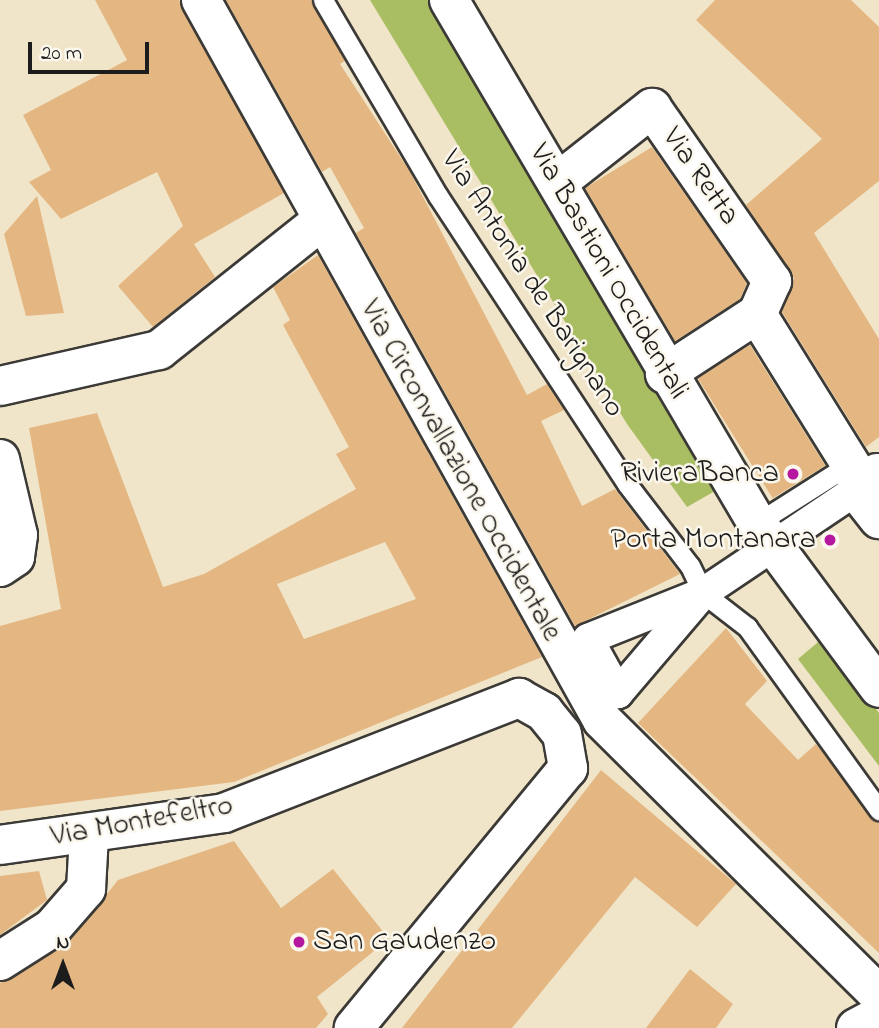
<!DOCTYPE html>
<html>
<head>
<meta charset="utf-8">
<style>
  body { margin:0 }
  #map { position:relative; width:879px; height:1028px; overflow:hidden; background:#f1e5c9; font-family:"Indie Flower",sans-serif }
  div>[style] { position:absolute }
  [style*='--x'] { left:calc(var(--x)*1px); top:calc(var(--y)*1px); width:calc(var(--w)*1px); rotate:calc(var(--a)*1deg) }
  .green>* { inset:0; background:#a9be62 }
  .building>* { inset:0; background:#e4b782; transform-origin:0 0 }
  .roads { filter:drop-shadow(2px 0 #3c3a36) drop-shadow(-2px 0 #3c3a36) drop-shadow(0 2px #3c3a36) drop-shadow(0 -2px #3c3a36) }
  .service>* { height:19px; margin:-9.5px; padding:0 9.5px; transform-origin:9.5px; border-radius:9.5px; background:#fff }
  .pedestrian>* { height:30px; margin:-15px; padding:0 15px; transform-origin:15px; border-radius:15px; background:#fff }
  .minor>* { height:38px; margin:-19px; padding:0 19px; transform-origin:19px; border-radius:19px; background:#fff }
  .tertiary>* { height:38px; margin:-19px; padding:0 19px; transform-origin:19px; border-radius:19px; background:#fff }
  .dots>* { width:19px; height:19px; translate:-50% -50%; box-sizing:border-box; border:4px solid #fbf7ec; border-radius:50% }
  span { translate:-50% -50%; white-space:nowrap; text-align:center; line-height:1.15; -webkit-text-stroke:5px #fbf7ec; paint-order:stroke }
  .street-label { font-size:30px; color:#1c1c1c }
  .poi-label { font-size:30px; color:#1c1c1c }
  .right { translate:-100% -50%; text-align:right }
  .left { translate:0 -50%; text-align:left }
  .north { position:absolute; left:28px; top:930px; width:70px; height:70px; -webkit-text-stroke:5px #fbf7ec; paint-order:stroke; rotate:0deg; font-size:19px; font-weight:700; line-height:28px; text-align:center; color:#1c1c1c }
  .north::after { content:''; display:block; margin:auto; width:24px; height:32px; background:#1c1c1c; clip-path:polygon(50% 0,100% 100%,50% 72%,0 100%) }
  .scale { position:absolute; left:28px; top:42px; width:121px; height:32px; box-sizing:border-box; border:4px solid #1c1c1c; border-top:0; padding-left:9px; font-size:21px; line-height:24px; white-space:nowrap; color:#1c1c1c; -webkit-text-stroke:5px #fbf7ec; paint-order:stroke }
</style>
</head>
<body>
<div id="map">
  <div class="green">
    <i style="clip-path:polygon(370px 0,428px 0,722px 487px,687px 507px,627px 424px)"></i>
    <i style="clip-path:polygon(824px 637px,879px 713px,879px 766px,798px 659px)"></i>
  </div>
  <div class="building">
    <i style="clip-path:polygon(95px 0,179px 0,284px 193px,194px 244px,215px 277px,153px 327px,118px 286px,183px 226px,157px 172px,61px 219px,29px 182px,51px 170px,23px 115px,127px 60px)"></i>
    <i style="clip-path:polygon(226px 0,311px 0,345px 61px,340px 64px,410px 172px,527px 395px,547px 384px,564px 410px,541px 421px,582px 506px,615px 489px,680px 574px,575px 626px,356px 233px,364px 228px,330px 167px,322px 172px)"></i>
    <i style="clip-path:polygon(715px 0,851px 0,879px 27px,879px 181px,814px 233px,879px 339px,879px 437px,866px 447px,782px 312px,794px 278px,746px 205px,822px 139px,696px 20px)"></i>
    <i style="clip-path:polygon(652px 147px,747px 283px,740px 299px,675px 341px,585px 188px)"></i>
    <i style="clip-path:polygon(37px 196px,64px 313px,26px 316px,4px 234px)"></i>
    <i style="clip-path:polygon(evenodd,318px 255px,542px 657px,234px 782px,0 811px,0 626px,61px 609px,29px 428px,97px 413px,163px 587px,204px 574px,356px 489px,336px 454px,349px 447px,283px 325px,290px 320px,273px 287px,318px 255px,385px 542px,416px 599px,304px 639px,277px 584px,385px 542px)"></i>
    <i style="left:750px;top:345px;width:142px;height:62px;rotate:58deg"></i>
    <i style="clip-path:polygon(726px 628px,767px 681px,745px 704px,798px 760px,816px 744px,879px 822px,879px 953px,638px 723px)"></i>
    <i style="clip-path:polygon(601px 770px,736px 884px,697px 927px,635px 877px,512px 1028px,402px 1028px)"></i>
    <i style="clip-path:polygon(234px 841px,281px 908px,333px 869px,389px 939px,317px 997px,328px 1014px,316px 1028px,0 1028px,0 983px,68px 943px,118px 880px)"></i>
    <i style="clip-path:polygon(39px 871px,47px 900px,0 935px,0 876px)"></i>
    <i style="clip-path:polygon(690px 969px,733px 1004px,716px 1028px,646px 1028px)"></i>
  </div>
  <div class="roads">
    <div class="service">
      <i style="--x:323;--y:0;--w:227;--a:59.6"></i>
      <i style="--x:438;--y:196;--w:344;--a:56.7"></i>
      <i style="--x:627;--y:484;--w:103;--a:52.5"></i>
      <i style="--x:690;--y:566;--w:30;--a:64"></i>
      <i style="--x:703;--y:593;--w:56;--a:37.7"></i>
      <i style="--x:747;--y:627;--w:226;--a:54.2"></i>
      <i style="--x:757;--y:523;--w:110;--a:-32.4"></i>
    </div>
    <div class="pedestrian">
      <i style="--x:703;--y:593;--w:124;--a:158.2"></i>
      <i style="--x:588;--y:639;--w:62;--a:60.9"></i>
      <i style="--x:618;--y:693;--w:131;--a:-49.6"></i>
      <i style="--x:703;--y:593;--w:184;--a:-33.9"></i>
    </div>
    <div class="minor">
      <i style="--x:449;--y:0;--w:607;--a:59.51"></i>
      <i style="--x:757;--y:523;--w:205;--a:53.5"></i>
      <i style="--x:558;--y:182;--w:120;--a:-38.2"></i>
      <i style="--x:652;--y:108;--w:211;--a:55.3"></i>
      <i style="--x:772;--y:281;--w:36;--a:114"></i>
      <i style="--x:757;--y:314;--w:110;--a:146.9"></i>
      <i style="--x:757;--y:314;--w:200;--a:58.1"></i>
      <i style="--x:0;--y:386;--w:163;--a:-12.8"></i>
      <i style="--x:159;--y:350;--w:207;--a:-38.5"></i>
      <i style="--x:0;--y:459;--w:78;--a:76.7"></i>
      <i style="--x:18;--y:535;--w:22;--a:98"></i>
      <i style="--x:15;--y:557;--w:18;--a:146"></i>
      <i style="--x:877;--y:473;--w:27;--a:141"></i>
      <i style="--x:856;--y:490;--w:37;--a:52"></i>
      <i style="--x:0;--y:845;--w:226;--a:-8.1"></i>
      <i style="--x:224;--y:813;--w:317;--a:-21.3"></i>
      <i style="--x:519;--y:698;--w:29;--a:29"></i>
      <i style="--x:544;--y:712;--w:28;--a:51"></i>
      <i style="--x:562;--y:734;--w:35;--a:80"></i>
      <i style="--x:568;--y:768;--w:337;--a:129.5"></i>
      <i style="--x:0;--y:961;--w:62;--a:-32.4"></i>
      <i style="--x:52;--y:928;--w:52;--a:-48.9"></i>
      <i style="--x:86;--y:889;--w:54;--a:-86.8"></i>
      <i style="--x:856;--y:1028;--w:26;--a:-28"></i>
    </div>
    <div class="tertiary">
      <i style="--x:201;--y:0;--w:824;--a:60.88"></i>
      <i style="--x:602;--y:720;--w:390;--a:44.8"></i>
    </div>
  </div>
  <div class="dots">
    <i style="left:793px;top:474px;background:#b5179e"></i>
    <i style="left:830px;top:540px;background:#b5179e"></i>
    <i style="left:299px;top:942px;background:#b5179e"></i>
  </div>
  <div class="street-label">
    <span style="left:700px;top:177px;rotate:55deg">Via Retta</span>
    <span style="left:608px;top:272px;rotate:60deg">Via Bastioni Occidentali</span>
    <span style="left:532px;top:284px;rotate:57deg">Via Antonia de Barignano</span>
    <span style="left:460px;top:471px;rotate:61deg">Via Circonvallazione Occidentale</span>
    <span style="left:142px;top:822px;rotate:-10deg">Via Montefeltro</span>
  </div>
  <div class="poi-label">
    <span class="right" style="left:779px;top:474px">RivieraBanca</span>
    <span class="right" style="left:816px;top:540px">Porta Montanara</span>
    <span class="left" style="left:313px;top:942px">San Gaudenzo</span>
  </div>
  <div class="north">N</div>
  <div class="scale">20 m</div>
</div>
</body>
</html>
